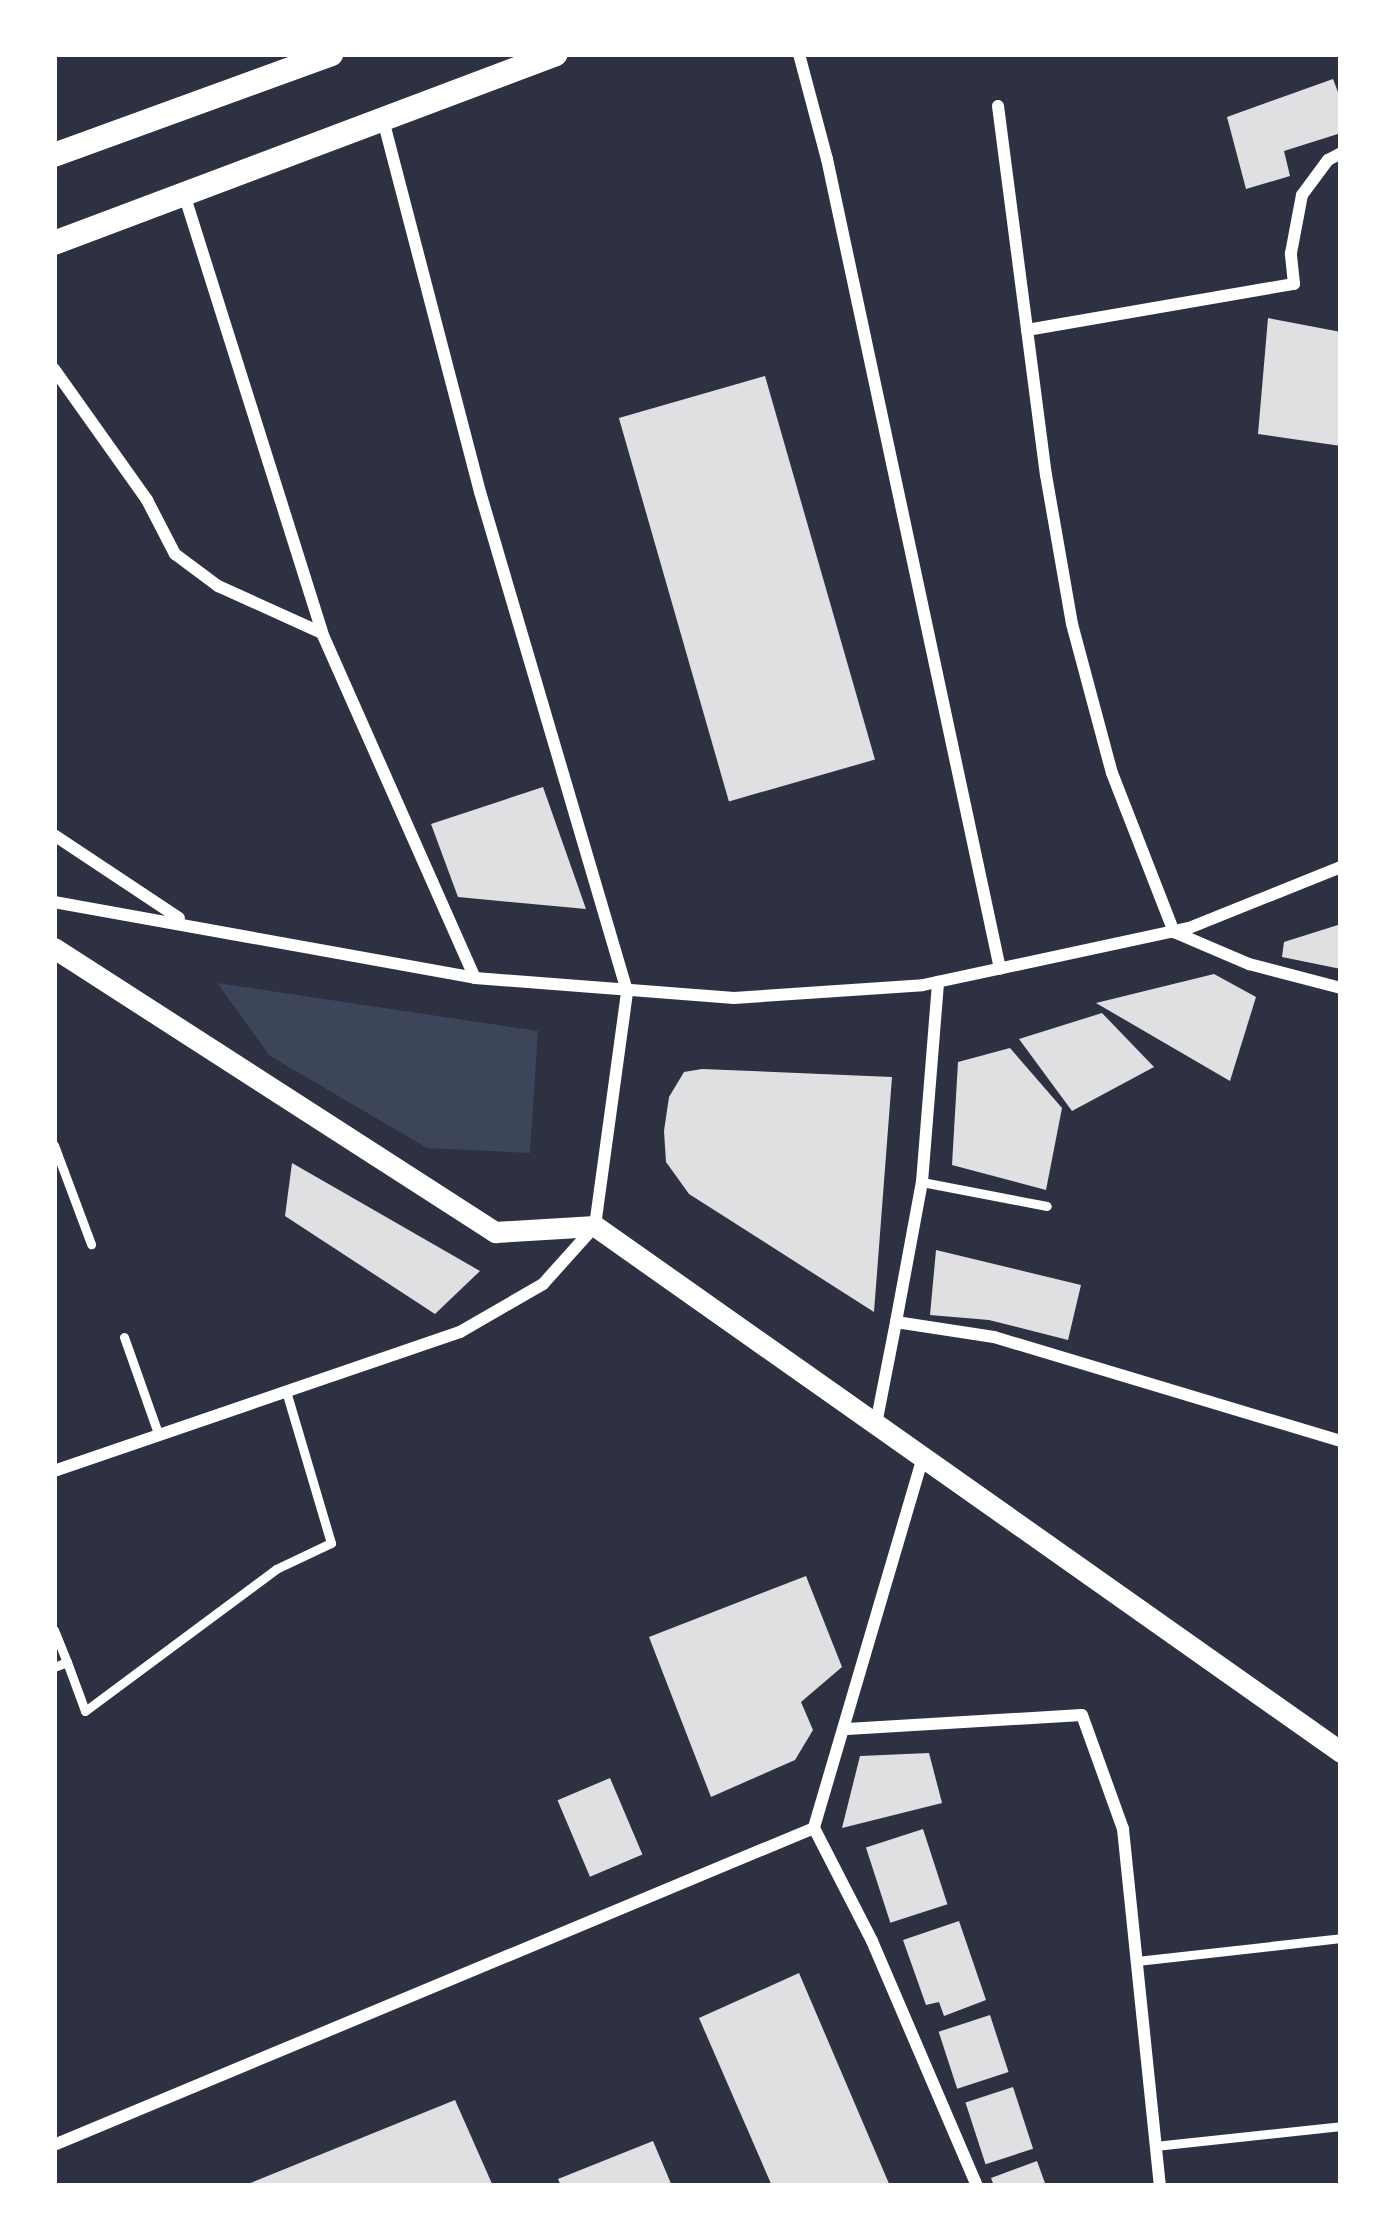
<!DOCTYPE html>
<html>
<head>
<meta charset="utf-8">
<style>
  body { margin:0 }
  #map { position:relative; width:1395px; height:2240px; overflow:hidden; background:#2d3142; font-family:"Playfair Display",serif }
  div>[style] { position:absolute }
  [style*='--x'] { left:calc(var(--x)*1px); top:calc(var(--y)*1px); width:calc(var(--w)*1px); rotate:calc(var(--a)*1deg) }
  .green>* { inset:0; background:#3c4559 }
  .building>* { inset:0; background:#e0e0e3; transform-origin:0 0 }
  .service>* { height:9px; margin:-4.5px; padding:0 4.5px; transform-origin:4.5px; border-radius:4.5px; background:#fff }
  .minor>* { height:12px; margin:-6px; padding:0 6px; transform-origin:6px; border-radius:6px; background:#fff }
  .tertiary>* { height:21px; margin:-10.5px; padding:0 10.5px; transform-origin:10.5px; border-radius:10.5px; background:#fff }
  .secondary>* { height:24px; margin:-12px; padding:0 12px; transform-origin:12px; border-radius:12px; background:#fff }
  span { translate:-50% -50%; white-space:nowrap; text-align:center; line-height:1.15; -webkit-text-stroke:10px #fff; paint-order:stroke }
  .frame { position:absolute; inset:0; border:57px solid #fff; pointer-events:none }
</style>
</head>
<body>
<div id="map">
  <div class="green">
    <i style="clip-path:polygon(217px 983px,538px 1031px,530px 1153px,427px 1148px,270px 1056px)"></i>
  </div>
  <div class="building">
    <i style="clip-path:polygon(1333px 79px,1341px 100px,1341px 133px,1284px 151px,1290px 176px,1246px 189px,1227px 117px)"></i>
    <i style="clip-path:polygon(1268px 318px,1341px 332px,1341px 446px,1258px 434px)"></i>
    <i style="left:765px;top:376px;width:399px;height:152px;rotate:74deg"></i>
    <i style="clip-path:polygon(543px 787px,586px 909px,458px 897px,431px 824px)"></i>
    <i style="clip-path:polygon(1341px 924px,1341px 969px,1282px 957px,1284px 942px)"></i>
    <i style="clip-path:polygon(1214px 974px,1256px 997px,1230px 1081px,1096px 1003px)"></i>
    <i style="clip-path:polygon(1102px 1013px,1154px 1067px,1072px 1111px,1019px 1039px)"></i>
    <i style="clip-path:polygon(1010px 1048px,1062px 1108px,1046px 1190px,952px 1165px,958px 1062px)"></i>
    <i style="clip-path:polygon(702px 1069px,892px 1077px,874px 1312px,689px 1194px,666px 1162px,664px 1131px,669px 1097px,684px 1072px)"></i>
    <i style="clip-path:polygon(292px 1163px,480px 1271px,435px 1314px,285px 1216px)"></i>
    <i style="clip-path:polygon(936px 1250px,1081px 1285px,1068px 1340px,989px 1320px,930px 1315px)"></i>
    <i style="clip-path:polygon(806px 1576px,842px 1667px,801px 1702px,813px 1730px,795px 1760px,711px 1797px,649px 1637px)"></i>
    <i style="clip-path:polygon(929px 1753px,942px 1803px,842px 1828px,860px 1756px)"></i>
    <i style="left:610px;top:1778px;width:83px;height:57px;rotate:67deg"></i>
    <i style="left:923px;top:1829px;width:79px;height:60px;rotate:72deg"></i>
    <i style="clip-path:polygon(959px 1921px,986px 2000px,944px 2016px,939px 2002px,926px 2005px,903px 1940px)"></i>
    <i style="clip-path:polygon(799px 1973px,890px 2186px,772px 2186px,699px 2018px)"></i>
    <i style="left:990px;top:2015px;width:60px;height:54px;rotate:72deg"></i>
    <i style="left:1013px;top:2087px;width:65px;height:50px;rotate:72deg"></i>
    <i style="clip-path:polygon(455px 2100px,493px 2186px,243px 2186px)"></i>
    <i style="clip-path:polygon(653px 2141px,672px 2186px,561px 2186px,558px 2179px)"></i>
    <i style="clip-path:polygon(1037px 2161px,1046px 2186px,994px 2186px,991px 2178px)"></i>
  </div>
  <div class="service">
    <i style="--x:54;--y:1145;--w:106;--a:69.5"></i>
    <i style="--x:922;--y:1182;--w:127;--a:10.9"></i>
    <i style="--x:124;--y:1337;--w:102;--a:70.5"></i>
    <i style="--x:54;--y:1630;--w:35;--a:68"></i>
    <i style="--x:54;--y:1667;--w:14;--a:-21"></i>
    <i style="--x:67;--y:1662;--w:52;--a:69.8"></i>
    <i style="--x:85;--y:1711;--w:238;--a:-36.6"></i>
    <i style="--x:276;--y:1569;--w:61;--a:-25.3"></i>
    <i style="--x:331;--y:1543;--w:159;--a:-106.5"></i>
    <i style="--x:1137;--y:1961;--w:205;--a:-6.4"></i>
    <i style="--x:1155;--y:2146;--w:187;--a:-6.1"></i>
  </div>
  <div class="minor">
    <i style="--x:799;--y:54;--w:109;--a:75.1"></i>
    <i style="--x:827;--y:159;--w:828;--a:77.94"></i>
    <i style="--x:998;--y:106;--w:372;--a:82.6"></i>
    <i style="--x:1046;--y:475;--w:151;--a:80.1"></i>
    <i style="--x:1072;--y:624;--w:154;--a:75"></i>
    <i style="--x:1112;--y:773;--w:171;--a:68.7"></i>
    <i style="--x:1174;--y:932;--w:82;--a:23.1"></i>
    <i style="--x:1249;--y:964;--w:95;--a:14.6"></i>
    <i style="--x:184;--y:194;--w:460;--a:72.5"></i>
    <i style="--x:322;--y:633;--w:377;--a:66.1"></i>
    <i style="--x:1027;--y:330;--w:271;--a:-9.8"></i>
    <i style="--x:1294;--y:284;--w:31;--a:-96"></i>
    <i style="--x:1291;--y:253;--w:59;--a:-79.3"></i>
    <i style="--x:1302;--y:195;--w:44;--a:-53.4"></i>
    <i style="--x:1328;--y:160;--w:15;--a:-28"></i>
    <i style="--x:54;--y:369;--w:161;--a:54.6"></i>
    <i style="--x:147;--y:500;--w:61;--a:62.6"></i>
    <i style="--x:175;--y:554;--w:54;--a:36.7"></i>
    <i style="--x:218;--y:586;--w:114;--a:24.3"></i>
    <i style="--x:54;--y:835;--w:150;--a:33.6"></i>
    <i style="--x:54;--y:902;--w:428;--a:10.2"></i>
    <i style="--x:475;--y:978;--w:260;--a:4.4"></i>
    <i style="--x:734;--y:998;--w:189;--a:-3.9"></i>
    <i style="--x:923;--y:985;--w:272;--a:-12.1"></i>
    <i style="--x:1189;--y:928;--w:164;--a:-21.9"></i>
    <i style="--x:896;--y:1322;--w:142;--a:-79.5"></i>
    <i style="--x:922;--y:1182;--w:201;--a:-85.4"></i>
    <i style="--x:876;--y:1424;--w:104;--a:-78.9"></i>
    <i style="--x:896;--y:1322;--w:99;--a:8.7"></i>
    <i style="--x:994;--y:1337;--w:362;--a:16.7"></i>
    <i style="--x:923;--y:1457;--w:387;--a:106.4"></i>
    <i style="--x:814;--y:1828;--w:127;--a:62.8"></i>
    <i style="--x:872;--y:1941;--w:267;--a:66.8"></i>
    <i style="--x:54;--y:1471;--w:429;--a:-18.9"></i>
    <i style="--x:460;--y:1332;--w:96;--a:-30"></i>
    <i style="--x:543;--y:1284;--w:78;--a:-48.1"></i>
    <i style="--x:595;--y:1226;--w:237;--a:-82.2"></i>
    <i style="--x:627;--y:991;--w:520;--a:-106.41"></i>
    <i style="--x:480;--y:492;--w:384;--a:-104.6"></i>
    <i style="--x:847;--y:1729;--w:235;--a:-3.4"></i>
    <i style="--x:1082;--y:1715;--w:121;--a:70.2"></i>
    <i style="--x:1123;--y:1829;--w:359;--a:84.1"></i>
    <i style="--x:54;--y:2145;--w:823;--a:-22.64"></i>
  </div>
  <div class="tertiary">
    <i style="--x:54;--y:948;--w:525;--a:32.78"></i>
    <i style="--x:495;--y:1232;--w:100;--a:-3.4"></i>
    <i style="--x:595;--y:1226;--w:913;--a:35.19"></i>
  </div>
  <div class="secondary">
    <i style="--x:54;--y:155;--w:295;--a:-20"></i>
    <i style="--x:54;--y:243;--w:536;--a:-20.63"></i>
  </div>
  <div class="frame"></div>
</div>
</body>
</html>
